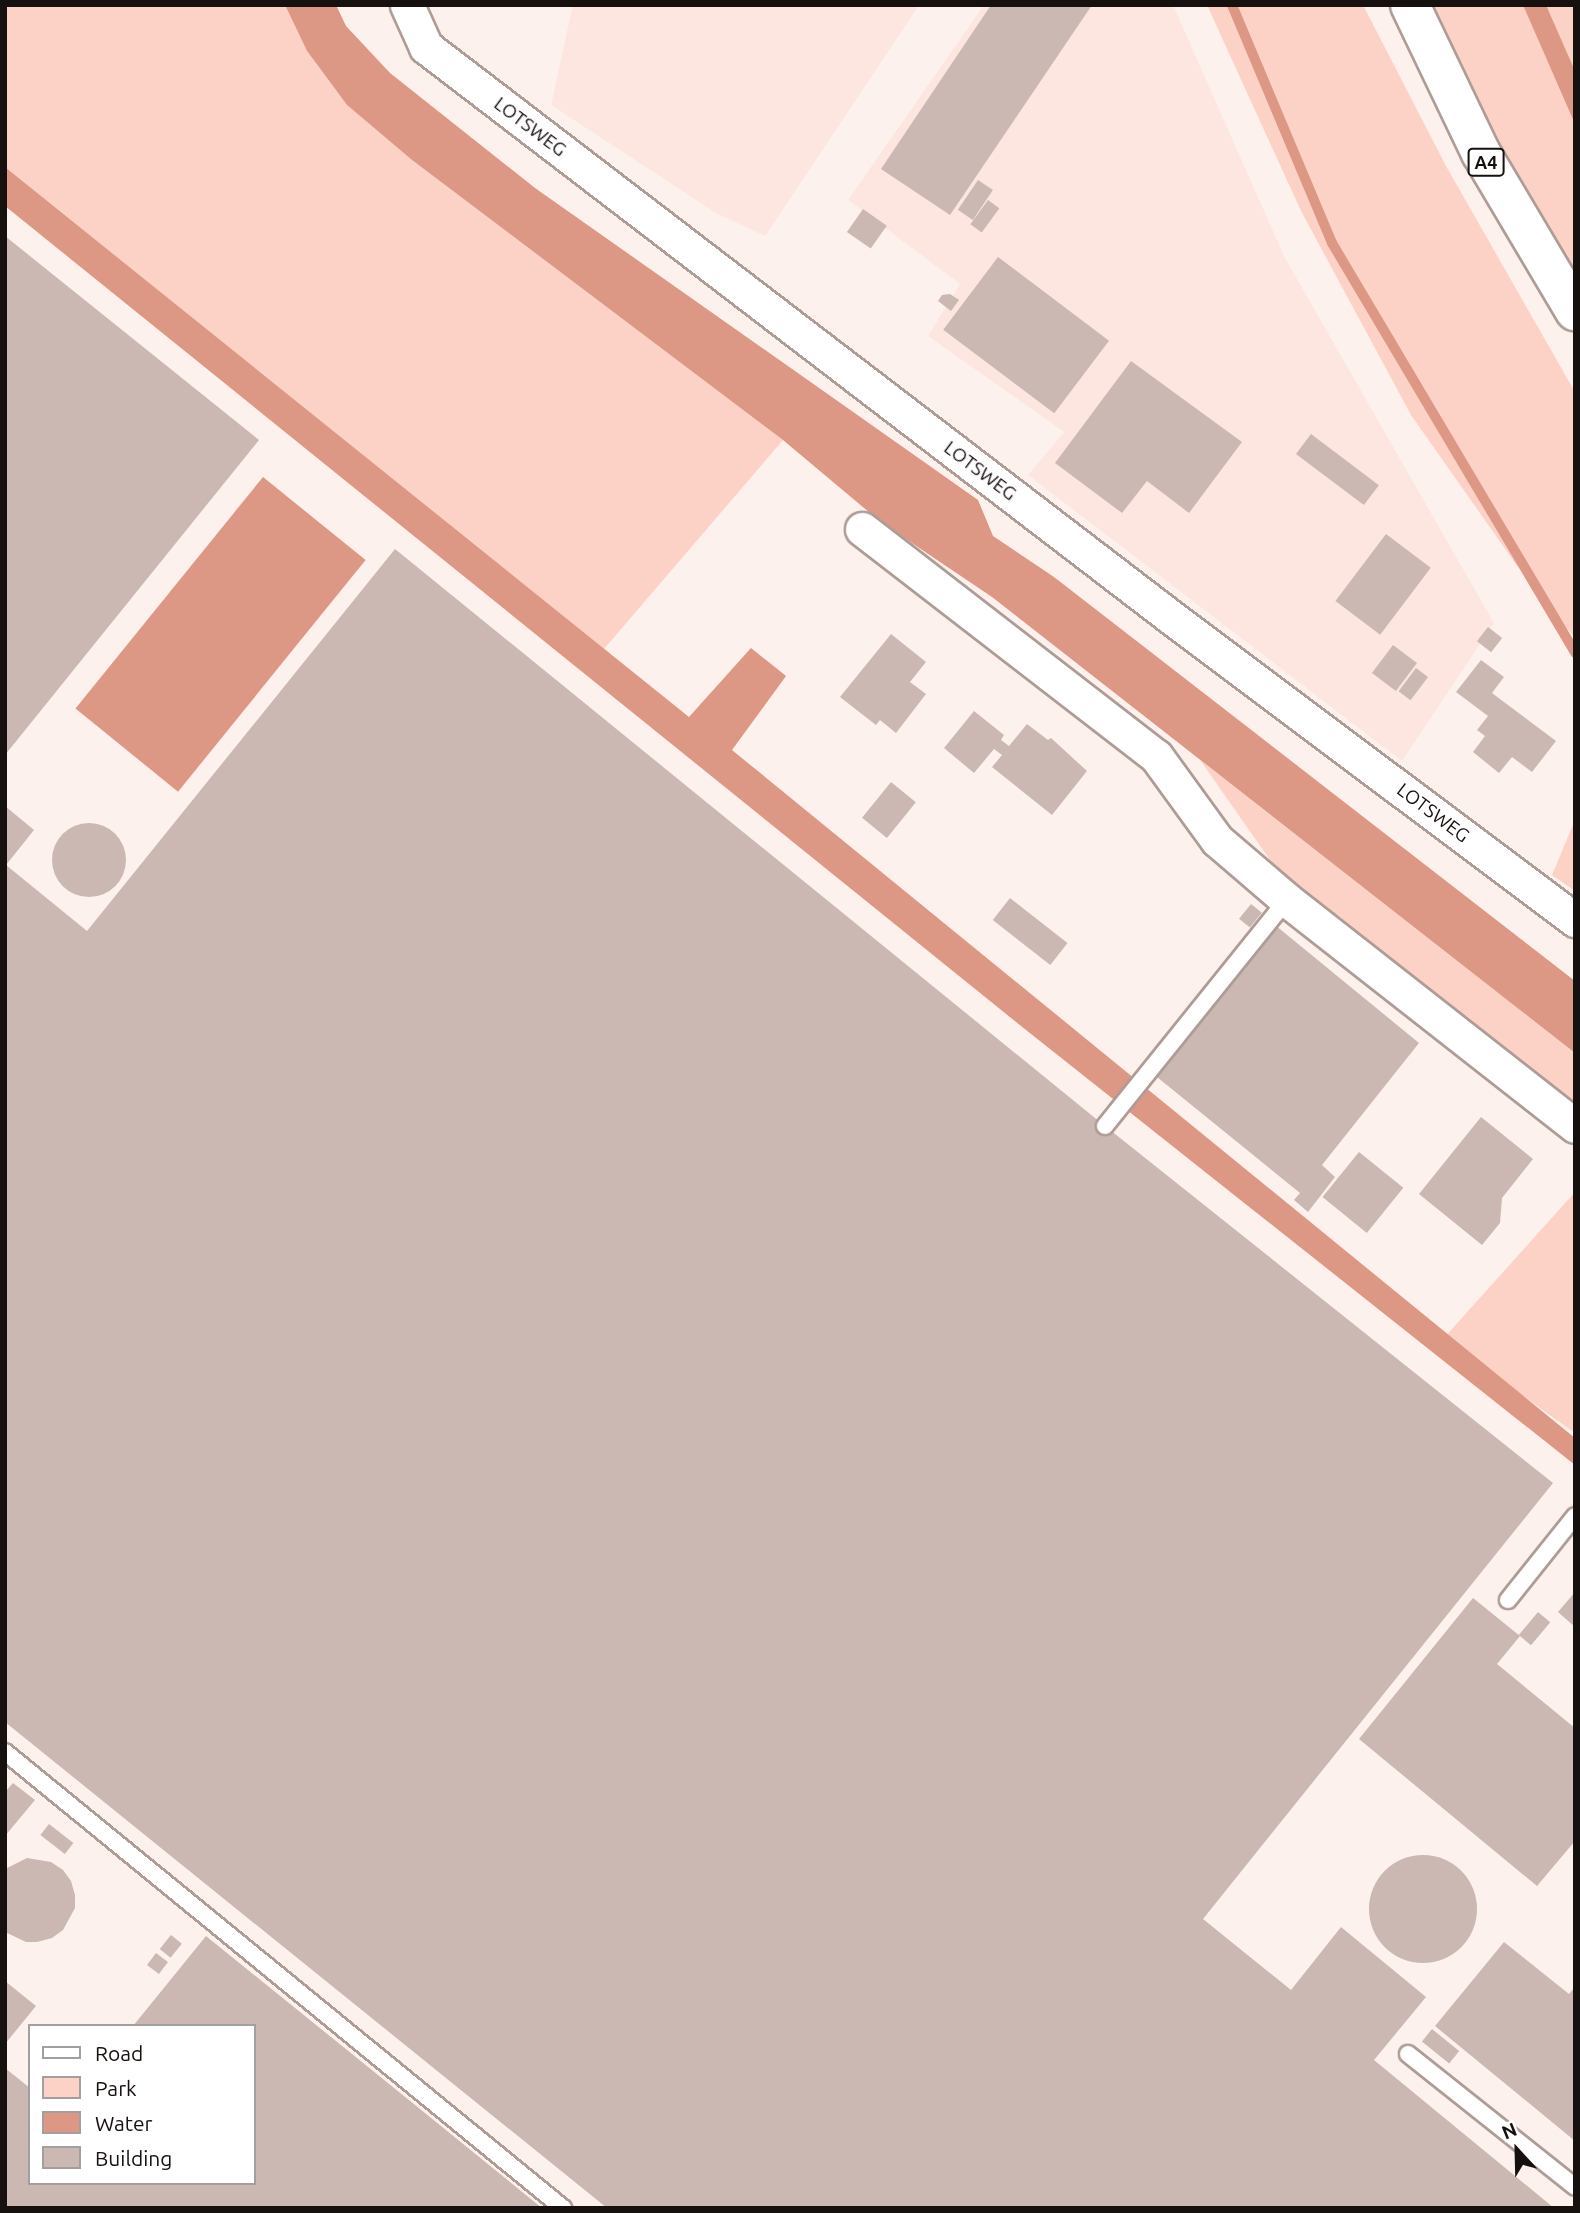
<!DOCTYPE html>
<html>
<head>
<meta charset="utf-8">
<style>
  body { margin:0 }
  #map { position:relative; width:1580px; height:2213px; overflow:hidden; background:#fdf1ed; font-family:Ubuntu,sans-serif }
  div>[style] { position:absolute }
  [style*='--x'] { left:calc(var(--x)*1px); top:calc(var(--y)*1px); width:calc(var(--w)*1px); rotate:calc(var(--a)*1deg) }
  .built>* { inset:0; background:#fde6df }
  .green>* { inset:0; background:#fdd2c6 }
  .water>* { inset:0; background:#dc9884; transform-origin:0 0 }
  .stream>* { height:10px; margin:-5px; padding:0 5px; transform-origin:5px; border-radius:5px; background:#dc9884 }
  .building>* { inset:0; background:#cbb8b2; transform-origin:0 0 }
  .round { border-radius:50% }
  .roads { filter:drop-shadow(2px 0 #ae9c96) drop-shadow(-2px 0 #ae9c96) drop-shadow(0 2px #ae9c96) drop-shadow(0 -2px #ae9c96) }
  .lane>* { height:16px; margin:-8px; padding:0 8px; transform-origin:8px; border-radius:8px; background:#fff }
  .street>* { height:33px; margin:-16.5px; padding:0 16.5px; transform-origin:16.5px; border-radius:16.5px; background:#fff }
  .highway>* { height:38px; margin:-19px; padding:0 19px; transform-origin:19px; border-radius:19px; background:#fff }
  span { translate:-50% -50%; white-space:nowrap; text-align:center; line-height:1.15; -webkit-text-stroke:6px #fff; paint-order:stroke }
  .shield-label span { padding:2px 5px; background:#fff; border:2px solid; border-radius:5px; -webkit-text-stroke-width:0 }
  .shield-label { font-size:18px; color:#16100e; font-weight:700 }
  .street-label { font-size:19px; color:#16100e }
  .frame { position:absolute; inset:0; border:7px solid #16100e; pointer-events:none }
  .legend { position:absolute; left:28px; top:2024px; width:228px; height:161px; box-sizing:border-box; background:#fff; border:2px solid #a29f9f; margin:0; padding:9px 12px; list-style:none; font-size:21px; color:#16100e }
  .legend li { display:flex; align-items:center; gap:14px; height:35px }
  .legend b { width:35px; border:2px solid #a29f9f }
  .north { position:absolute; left:1482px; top:2115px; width:70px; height:70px; -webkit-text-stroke:5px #fff; paint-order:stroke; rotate:338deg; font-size:19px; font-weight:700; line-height:28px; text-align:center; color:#16100e }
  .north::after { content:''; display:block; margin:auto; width:24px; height:32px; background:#16100e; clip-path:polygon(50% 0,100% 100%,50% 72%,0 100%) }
</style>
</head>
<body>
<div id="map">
  <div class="built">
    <i style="clip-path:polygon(573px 5px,919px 5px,765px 236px,716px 213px,551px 105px)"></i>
    <i style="clip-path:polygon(984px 5px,1173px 5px,1285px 258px,1494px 623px,1402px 761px,1028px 475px,1064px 432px,928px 336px,960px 284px,848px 200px)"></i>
  </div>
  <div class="green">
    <i style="clip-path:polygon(5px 5px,285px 5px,307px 51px,347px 105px,412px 160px,783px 440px,604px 649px,5px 167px)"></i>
    <i style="clip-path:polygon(1207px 5px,1363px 5px,1446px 166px,1575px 392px,1575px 638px,1515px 563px,1411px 415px,1301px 211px)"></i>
    <i style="clip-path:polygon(1419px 5px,1575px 5px,1575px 279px,1423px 16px)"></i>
    <i style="clip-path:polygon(1200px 760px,1575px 1053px,1575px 1103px,1309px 897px,1270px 860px)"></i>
    <i style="clip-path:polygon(1575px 820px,1575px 891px,1552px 875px)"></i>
    <i style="clip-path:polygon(1575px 1192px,1575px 1433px,1443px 1339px)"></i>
  </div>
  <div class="water">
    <i style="clip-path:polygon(285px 5px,336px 5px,346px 26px,390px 73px,535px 188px,978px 500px,993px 536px,1054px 577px,1575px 981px,1575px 1053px,992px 597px,897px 533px,885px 535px,871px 525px,870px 513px,783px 440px,412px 160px,347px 105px,307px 51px)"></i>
    <i style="clip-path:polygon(1523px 5px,1546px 5px,1575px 71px,1575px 124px)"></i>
    <i style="clip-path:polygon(5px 167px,689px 717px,751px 648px,786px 676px,732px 750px,1575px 1438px,1575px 1465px,1021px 1026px,5px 206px)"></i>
    <i style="left:263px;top:477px;width:132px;height:298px;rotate:39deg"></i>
  </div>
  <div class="stream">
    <i style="--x:1232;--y:5;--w:258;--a:67.2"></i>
    <i style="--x:1332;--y:243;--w:477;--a:59.3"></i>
  </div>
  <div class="building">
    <i style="clip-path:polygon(991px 5px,1092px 5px,950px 215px,881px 169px)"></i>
    <i style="left:978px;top:180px;width:18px;height:36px;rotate:34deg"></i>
    <i style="left:988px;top:200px;width:14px;height:30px;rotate:36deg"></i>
    <i style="left:863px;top:209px;width:29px;height:28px;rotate:35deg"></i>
    <i style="clip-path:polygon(5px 236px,259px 440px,5px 755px)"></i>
    <i style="left:998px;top:257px;width:139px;height:91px;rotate:37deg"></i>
    <i style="clip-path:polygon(950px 294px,959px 300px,951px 311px,938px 301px,942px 295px)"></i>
    <i style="clip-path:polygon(1131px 361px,1242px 442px,1189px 513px,1147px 481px,1122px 513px,1055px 463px)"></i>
    <i style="left:1311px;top:434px;width:85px;height:25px;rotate:37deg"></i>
    <i style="left:1386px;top:534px;width:56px;height:84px;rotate:37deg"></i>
    <i style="clip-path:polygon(395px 549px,1095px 1118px,1553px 1483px,1203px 1919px,1291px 1990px,1341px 1927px,1426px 1997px,1374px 2060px,1554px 2208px,607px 2208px,5px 1722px,5px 806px,34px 830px,6px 865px,87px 931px)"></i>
    <i style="left:1488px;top:627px;width:18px;height:18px;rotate:38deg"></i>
    <i style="clip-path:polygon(891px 634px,926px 662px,910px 682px,926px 694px,896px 733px,880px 720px,876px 725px,840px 697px)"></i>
    <i style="left:1393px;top:645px;width:30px;height:35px;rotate:37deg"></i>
    <i style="clip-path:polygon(1481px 660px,1504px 677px,1492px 693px,1556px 741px,1532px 772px,1512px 757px,1499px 773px,1473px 752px,1485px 736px,1477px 730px,1488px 716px,1456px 692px)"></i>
    <i style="left:1416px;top:668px;width:15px;height:29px;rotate:37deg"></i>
    <i style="clip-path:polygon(974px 711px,1004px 735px,1001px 740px,1009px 746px,1027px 724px,1048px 740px,1051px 738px,1087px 771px,1052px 815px,992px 767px,1002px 755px,994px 749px,974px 773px,944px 748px)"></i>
    <i style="left:891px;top:782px;width:32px;height:46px;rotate:39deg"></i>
    <i class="round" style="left:52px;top:823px;width:74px;height:74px"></i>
    <i style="left:1010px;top:898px;width:73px;height:28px;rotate:38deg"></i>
    <i style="left:1251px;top:904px;width:14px;height:19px;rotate:39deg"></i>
    <i style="clip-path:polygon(1275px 925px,1419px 1043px,1322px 1165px,1335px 1177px,1308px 1212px,1294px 1200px,1300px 1193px,1152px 1073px)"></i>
    <i style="clip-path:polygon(1481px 1117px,1533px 1159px,1502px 1198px,1500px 1223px,1482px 1245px,1419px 1194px)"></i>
    <i style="left:1359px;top:1152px;width:57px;height:58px;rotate:39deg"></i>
    <i style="clip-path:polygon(1575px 1592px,1575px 1627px,1558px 1612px)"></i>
    <i style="clip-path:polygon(1473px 1598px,1520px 1636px,1497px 1664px,1575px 1728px,1575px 1841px,1537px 1886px,1359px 1739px)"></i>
    <i style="left:1538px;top:1612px;width:16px;height:30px;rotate:40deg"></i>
    <i style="clip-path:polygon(13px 1783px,35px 1800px,5px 1836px,5px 1792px)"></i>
    <i style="left:49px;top:1824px;width:31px;height:14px;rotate:38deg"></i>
    <i class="round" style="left:1369px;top:1855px;width:108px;height:108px"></i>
    <i style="clip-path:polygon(27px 1858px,51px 1862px,63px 1870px,71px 1881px,75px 1895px,75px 1908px,63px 1930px,52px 1938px,37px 1942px,26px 1942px,5px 1932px,5px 1869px)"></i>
    <i style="left:171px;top:1935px;width:14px;height:18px;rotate:39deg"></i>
    <i style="clip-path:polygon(206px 1936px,425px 2113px,542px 2208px,5px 2208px,5px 2068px,30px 2088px,30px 2183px,254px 2183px,254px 2026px,133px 2026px)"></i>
    <i style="clip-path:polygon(1504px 1942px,1569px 1994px,1575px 1987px,1575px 2141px,1435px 2026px)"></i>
    <i style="left:156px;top:1953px;width:15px;height:15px;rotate:37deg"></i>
    <i style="clip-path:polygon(5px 1981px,36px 2006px,5px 2044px)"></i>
    <i style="left:1432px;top:2029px;width:35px;height:16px;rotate:39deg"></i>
  </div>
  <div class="roads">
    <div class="lane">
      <i style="--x:1105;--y:1126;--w:290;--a:-51.2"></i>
      <i style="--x:1508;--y:1600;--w:107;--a:-51.4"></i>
      <i style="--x:5;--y:1752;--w:721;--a:39.26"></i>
      <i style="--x:1408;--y:2054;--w:213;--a:38.5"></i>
    </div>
    <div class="street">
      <i style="--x:407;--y:5;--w:46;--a:65.7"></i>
      <i style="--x:426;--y:47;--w:934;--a:37.43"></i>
      <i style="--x:1168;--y:615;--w:509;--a:36.85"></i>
      <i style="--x:862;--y:529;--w:371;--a:37.7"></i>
      <i style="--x:1156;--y:756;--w:104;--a:54"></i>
      <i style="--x:1217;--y:840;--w:92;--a:40.6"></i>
      <i style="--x:1287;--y:900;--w:366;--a:38.1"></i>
    </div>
    <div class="highway">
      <i style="--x:1410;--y:5;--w:164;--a:64.4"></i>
      <i style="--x:1481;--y:153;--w:184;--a:59.3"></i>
    </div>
  </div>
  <div class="shield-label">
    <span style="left:1486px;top:162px">A4</span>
  </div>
  <div class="street-label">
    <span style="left:530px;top:127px;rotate:37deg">LOTSWEG</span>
    <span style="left:980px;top:471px;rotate:37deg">LOTSWEG</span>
    <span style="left:1433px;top:813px;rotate:37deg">LOTSWEG</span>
  </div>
  <div class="frame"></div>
  <ul class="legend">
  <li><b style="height:9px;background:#fff"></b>Road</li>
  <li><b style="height:19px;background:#fdd2c6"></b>Park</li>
  <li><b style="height:19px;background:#dc9884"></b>Water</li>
  <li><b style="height:19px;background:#cbb8b2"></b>Building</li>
  </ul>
  <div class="north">N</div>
</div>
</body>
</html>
